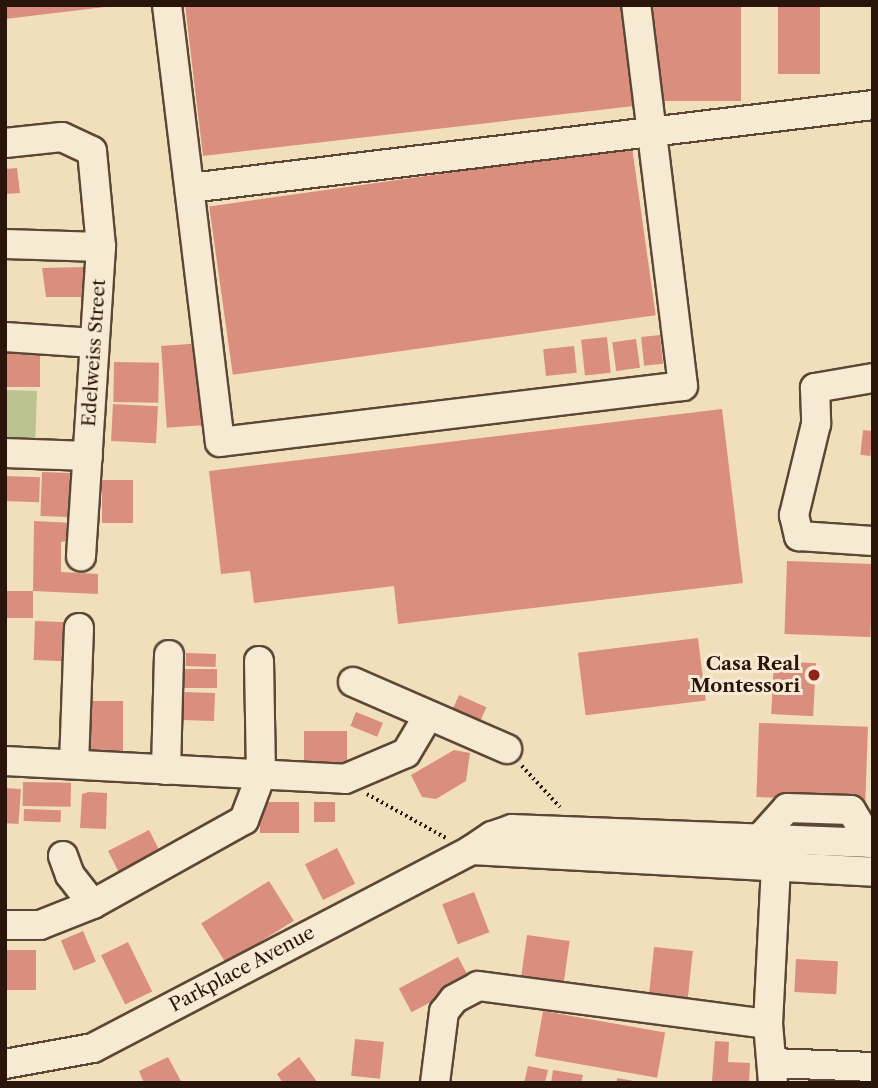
<!DOCTYPE html>
<html>
<head>
<meta charset="utf-8">
<style>
  body { margin:0 }
  #map { position:relative; width:878px; height:1088px; overflow:hidden; background:#f1dfbb; font-family:"Libre Caslon Text",serif }
  div>[style] { position:absolute }
  [style*='--x'] { left:calc(var(--x)*1px); top:calc(var(--y)*1px); width:calc(var(--w)*1px); rotate:calc(var(--a)*1deg) }
  .green>* { inset:0; background:#bac290; transform-origin:0 0 }
  .building>* { inset:0; background:#da8e7e; transform-origin:0 0 }
  .path>* { height:3.5px; margin-top:-1.75px; transform-origin:0; background:repeating-linear-gradient(90deg,#2b140a 0 2px,transparent 0 5.5px) }
  .roads { filter:drop-shadow(2px 0 #5c4736) drop-shadow(-2px 0 #5c4736) drop-shadow(0 2px #5c4736) drop-shadow(0 -2px #5c4736) }
  .minor>* { height:28px; margin:-14px; padding:0 14px; transform-origin:14px; border-radius:14px; background:#f6ead3 }
  .dots>* { width:19px; height:19px; translate:-50% -50%; box-sizing:border-box; border:4px solid #f6ead3; border-radius:50% }
  span { translate:-50% -50%; white-space:nowrap; text-align:center; line-height:1.15; -webkit-text-stroke:6px #f6ead3; paint-order:stroke }
  .street-label { font-size:19px; color:#2b140a }
  .poi-label { font-size:19px; color:#2b140a; font-weight:700 }
  .right { translate:-100% -50%; text-align:right }
  .frame { position:absolute; inset:0; border:7px solid #2b140a; pointer-events:none }
</style>
</head>
<body>
<div id="map">
  <div class="green">
    <i style="left:5px;top:390px;width:32px;height:54px;rotate:2deg"></i>
  </div>
  <div class="building">
    <i style="clip-path:polygon(5px 5px,105px 5px,105px 7px,5px 19px)"></i>
    <i style="clip-path:polygon(185px 5px,622px 5px,634px 106px,203px 156px)"></i>
    <i style="left:651px;top:5px;width:90px;height:96px"></i>
    <i style="left:778px;top:5px;width:42px;height:69px"></i>
    <i style="left:632px;top:147px;width:170px;height:427px;rotate:82deg"></i>
    <i style="clip-path:polygon(17px 168px,20px 193px,5px 194px,5px 169px)"></i>
    <i style="clip-path:polygon(86px 267px,84px 297px,46px 297px,42px 268px)"></i>
    <i style="left:660px;top:335px;width:29px;height:19px;rotate:84deg"></i>
    <i style="left:607px;top:337px;width:36px;height:26px;rotate:84deg"></i>
    <i style="left:636px;top:339px;width:29px;height:24px;rotate:82deg"></i>
    <i style="left:203px;top:343px;width:82px;height:42px;rotate:86deg"></i>
    <i style="left:574px;top:346px;width:27px;height:31px;rotate:84deg"></i>
    <i style="left:5px;top:352px;width:35px;height:35px"></i>
    <i style="left:114px;top:362px;width:45px;height:40px;rotate:1deg"></i>
    <i style="left:113px;top:404px;width:45px;height:37px;rotate:3deg"></i>
    <i style="clip-path:polygon(722px 409px,743px 583px,398px 624px,394px 586px,254px 603px,250px 571px,221px 574px,209px 471px)"></i>
    <i style="left:863px;top:430px;width:10px;height:25px;rotate:6deg"></i>
    <i style="left:42px;top:472px;width:37px;height:44px;rotate:2deg"></i>
    <i style="left:5px;top:476px;width:35px;height:25px;rotate:2deg"></i>
    <i style="left:102px;top:480px;width:31px;height:43px"></i>
    <i style="clip-path:polygon(34px 521px,74px 523px,74px 540px,61px 542px,61px 572px,98px 574px,98px 594px,33px 591px)"></i>
    <i style="left:787px;top:561px;width:86px;height:73px;rotate:2deg"></i>
    <i style="left:5px;top:591px;width:28px;height:27px"></i>
    <i style="left:35px;top:621px;width:33px;height:39px;rotate:2deg"></i>
    <i style="left:698px;top:638px;width:63px;height:121px;rotate:83deg"></i>
    <i style="left:186px;top:653px;width:30px;height:13px;rotate:2deg"></i>
    <i style="left:774px;top:661px;width:42px;height:53px;rotate:3deg"></i>
    <i style="left:182px;top:669px;width:35px;height:19px"></i>
    <i style="left:183px;top:692px;width:32px;height:28px;rotate:2deg"></i>
    <i style="left:459px;top:695px;width:30px;height:28px;rotate:24deg"></i>
    <i style="left:91px;top:701px;width:32px;height:51px"></i>
    <i style="left:356px;top:712px;width:29px;height:15px;rotate:22deg"></i>
    <i style="left:759px;top:723px;width:109px;height:74px;rotate:2deg"></i>
    <i style="left:304px;top:731px;width:43px;height:32px"></i>
    <i style="clip-path:polygon(454px 750px,470px 753px,466px 781px,436px 799px,422px 797px,411px 775px)"></i>
    <i style="left:23px;top:782px;width:48px;height:24px;rotate:1deg"></i>
    <i style="left:5px;top:788px;width:16px;height:35px;rotate:4deg"></i>
    <i style="clip-path:polygon(89px 792px,107px 793px,106px 829px,80px 828px,82px 794px)"></i>
    <i style="left:260px;top:802px;width:39px;height:31px"></i>
    <i style="left:314px;top:802px;width:21px;height:20px"></i>
    <i style="left:24px;top:809px;width:37px;height:12px;rotate:2deg"></i>
    <i style="left:149px;top:830px;width:27px;height:46px;rotate:63deg"></i>
    <i style="left:337px;top:848px;width:40px;height:36px;rotate:63deg"></i>
    <i style="left:269px;top:881px;width:47px;height:80px;rotate:58deg"></i>
    <i style="left:474px;top:892px;width:43px;height:34px;rotate:69deg"></i>
    <i style="left:83px;top:931px;width:33px;height:24px;rotate:67deg"></i>
    <i style="left:527px;top:935px;width:43px;height:45px;rotate:8deg"></i>
    <i style="left:128px;top:942px;width:55px;height:30px;rotate:64deg"></i>
    <i style="left:654px;top:947px;width:39px;height:48px;rotate:6deg"></i>
    <i style="left:6px;top:950px;width:30px;height:40px"></i>
    <i style="left:458px;top:957px;width:27px;height:67px;rotate:62deg"></i>
    <i style="left:796px;top:959px;width:42px;height:33px;rotate:3deg"></i>
    <i style="left:543px;top:1011px;width:124px;height:46px;rotate:10deg"></i>
    <i style="left:355px;top:1039px;width:29px;height:37px;rotate:6deg"></i>
    <i style="clip-path:polygon(715px 1041px,729px 1042px,728px 1062px,750px 1063px,749px 1083px,712px 1081px)"></i>
    <i style="clip-path:polygon(168px 1057px,182px 1083px,144px 1083px,139px 1071px)"></i>
    <i style="clip-path:polygon(299px 1057px,318px 1083px,283px 1083px,277px 1074px)"></i>
    <i style="clip-path:polygon(528px 1066px,548px 1070px,545px 1083px,524px 1083px)"></i>
    <i style="clip-path:polygon(553px 1070px,583px 1075px,581px 1083px,551px 1083px)"></i>
    <i style="clip-path:polygon(617px 1078px,634px 1081px,634px 1083px,617px 1083px)"></i>
  </div>
  <div class="path">
    <i style="--x:522;--y:766;--w:56;--a:47.2"></i>
    <i style="--x:367;--y:794;--w:90;--a:29.1"></i>
  </div>
  <div class="roads">
    <div class="minor">
      <i style="--x:167;--y:5;--w:440;--a:83.1"></i>
      <i style="--x:220;--y:442;--w:466;--a:-6.9"></i>
      <i style="--x:683;--y:386;--w:384;--a:-97"></i>
      <i style="--x:5;--y:143;--w:57;--a:-6"></i>
      <i style="--x:62;--y:137;--w:33;--a:25"></i>
      <i style="--x:92;--y:151;--w:96;--a:84.6"></i>
      <i style="--x:101;--y:247;--w:310;--a:93.7"></i>
      <i style="--x:190;--y:188;--w:688;--a:-6.93"></i>
      <i style="--x:5;--y:244;--w:96;--a:1.8"></i>
      <i style="--x:5;--y:337;--w:89;--a:3.9"></i>
      <i style="--x:873;--y:378;--w:59;--a:170.2"></i>
      <i style="--x:815;--y:388;--w:36;--a:88"></i>
      <i style="--x:816;--y:424;--w:94;--a:103.6"></i>
      <i style="--x:794;--y:515;--w:22;--a:77"></i>
      <i style="--x:799;--y:536;--w:74;--a:3.9"></i>
      <i style="--x:5;--y:453;--w:83;--a:2.1"></i>
      <i style="--x:353;--y:682;--w:168;--a:23.5"></i>
      <i style="--x:5;--y:761;--w:340;--a:3"></i>
      <i style="--x:345;--y:779;--w:66;--a:-23.1"></i>
      <i style="--x:406;--y:753;--w:43;--a:-59.3"></i>
      <i style="--x:74;--y:764;--w:136;--a:-87.9"></i>
      <i style="--x:166;--y:770;--w:115;--a:-88.5"></i>
      <i style="--x:760;--y:838;--w:40;--a:-48"></i>
      <i style="--x:787;--y:808;--w:64;--a:1.8"></i>
      <i style="--x:851;--y:810;--w:39;--a:59"></i>
      <i style="--x:471;--y:850;--w:403;--a:3.1"></i>
      <i style="--x:63;--y:856;--w:20;--a:70"></i>
      <i style="--x:70;--y:875;--w:37;--a:52"></i>
      <i style="--x:5;--y:925;--w:35;--a:0"></i>
      <i style="--x:40;--y:925;--w:57;--a:-21.6"></i>
      <i style="--x:93;--y:904;--w:173;--a:-29.1"></i>
      <i style="--x:244;--y:820;--w:48;--a:-69.3"></i>
      <i style="--x:261;--y:775;--w:114;--a:-91"></i>
      <i style="--x:773;--y:1063;--w:100;--a:2.3"></i>
      <i style="--x:5;--y:1064;--w:89;--a:-10.3"></i>
      <i style="--x:93;--y:1048;--w:427;--a:-27.6"></i>
      <i style="--x:471;--y:850;--w:25;--a:-34"></i>
      <i style="--x:492;--y:836;--w:21;--a:-19"></i>
      <i style="--x:512;--y:829;--w:361;--a:2.2"></i>
      <i style="--x:435;--y:1083;--w:72;--a:-82.8"></i>
      <i style="--x:444;--y:1012;--w:16;--a:-52"></i>
      <i style="--x:454;--y:999;--w:27;--a:-28"></i>
      <i style="--x:478;--y:986;--w:292;--a:7.5"></i>
      <i style="--x:773;--y:1083;--w:59;--a:-94.8"></i>
      <i style="--x:768;--y:1024;--w:176;--a:-87.1"></i>
    </div>
  </div>
  <div class="dots">
    <i style="left:814px;top:675px;background:#8f2418"></i>
  </div>
  <div class="street-label">
    <span style="left:94px;top:353px;rotate:-86deg">Edelweiss Street</span>
    <span style="left:242px;top:969px;rotate:-28deg">Parkplace Avenue</span>
  </div>
  <div class="poi-label">
    <span class="right" style="left:800px;top:675px">Casa Real<br>Montessori</span>
  </div>
  <div class="frame"></div>
</div>
</body>
</html>
